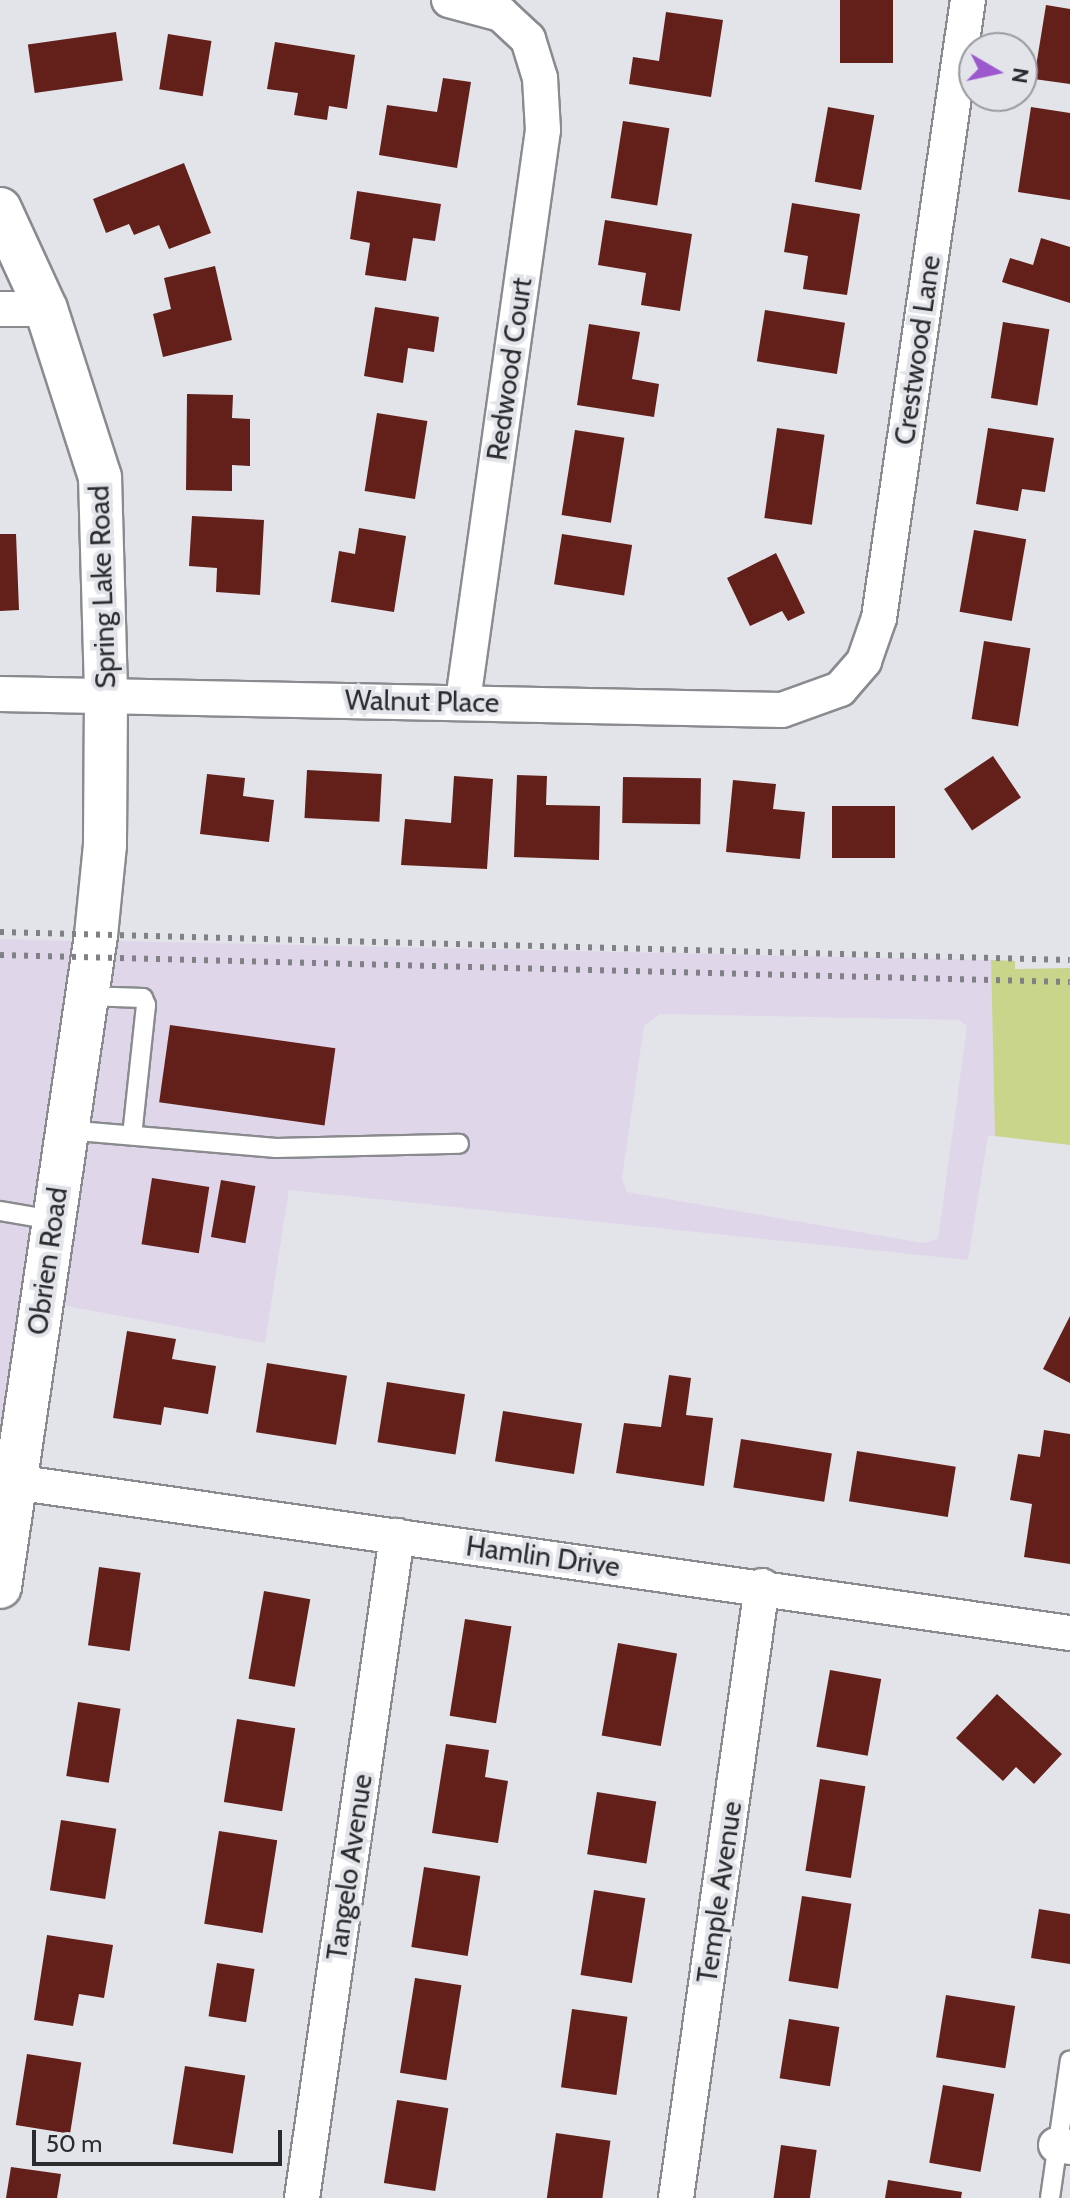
<!DOCTYPE html>
<html>
<head>
<meta charset="utf-8">
<style>
  body { margin:0 }
  #map { position:relative; width:1070px; height:2198px; overflow:hidden; background:#e3e4e9; font-family:Cabin,sans-serif }
  div>[style] { position:absolute }
  [style*='--x'] { left:calc(var(--x)*1px); top:calc(var(--y)*1px); width:calc(var(--w)*1px); rotate:calc(var(--a)*1deg) }
  .industrial>* { inset:0; background:#e0d6ea }
  .green>* { inset:0; background:#c8d58b }
  .building>* { inset:0; background:#63201b; transform-origin:0 0 }
  .roads { filter:drop-shadow(2px 0 #898b8f) drop-shadow(-2px 0 #898b8f) drop-shadow(0 2px #898b8f) drop-shadow(0 -2px #898b8f) }
  .service>* { height:18px; margin:-9px; padding:0 9px; transform-origin:9px; border-radius:9px; background:#fff }
  .minor>* { height:34px; margin:-17px; padding:0 17px; transform-origin:17px; border-radius:17px; background:#fff }
  .tertiary>* { height:42px; margin:-21px; padding:0 21px; transform-origin:21px; border-radius:21px; background:#fff }
  .rail>* { height:6px; margin-top:-3px; transform-origin:0; background:repeating-linear-gradient(90deg,#808184 0 4px,transparent 0 12px) }
  span { translate:-50% -50%; white-space:nowrap; text-align:center; line-height:1.15; -webkit-text-stroke:8px #e3e4e9; paint-order:stroke }
  .street-label { font-size:28px; color:#2a2b2d }
  .north { position:absolute; left:958px; top:32px; width:80px; height:80px; box-sizing:border-box; background:#e3e4e9; border:2px solid #999a9e; border-radius:50%; rotate:99deg; font-size:22px; font-weight:700; line-height:32px; text-align:center; color:#2a2b2d }
  .north::after { content:''; display:block; margin:auto; width:28px; height:36px; background:#9c58cd; clip-path:polygon(50% 0,100% 100%,50% 72%,0 100%) }
  .scale { position:absolute; left:32px; top:2130px; width:250px; height:36px; box-sizing:border-box; border:4px solid #2a2b2d; border-top:0; padding-left:10px; font-size:24px; line-height:28px; white-space:nowrap; color:#2a2b2d; -webkit-text-stroke:6px #e3e4e9; paint-order:stroke }
</style>
</head>
<body>
<div id="map">
  <div class="industrial">
    <i style="clip-path:polygon(0 939px,76px 941px,0 1454px)"></i>
    <i style="clip-path:polygon(evenodd,115px 941px,991px 960px,995px 1136px,988px 1136px,968px 1260px,289px 1190px,265px 1343px,61px 1305px,115px 941px,660px 1014px,959px 1020px,967px 1026px,938px 1239px,923px 1243px,627px 1192px,622px 1179px,644px 1026px,660px 1014px)"></i>
  </div>
  <div class="green">
    <i style="clip-path:polygon(991px 960px,1015px 961px,1015px 969px,1070px 968px,1070px 1145px,995px 1136px)"></i>
  </div>
  <div class="building">
    <i style="left:840px;top:0;width:53px;height:63px"></i>
    <i style="clip-path:polygon(1046px 5px,1070px 9px,1070px 84px,1034px 79px)"></i>
    <i style="clip-path:polygon(666px 12px,723px 20px,711px 97px,629px 84px,633px 57px,659px 61px)"></i>
    <i style="left:116px;top:32px;width:49px;height:89px;rotate:82deg"></i>
    <i style="left:168px;top:34px;width:44px;height:56px;rotate:9deg"></i>
    <i style="clip-path:polygon(275px 42px,355px 55px,347px 109px,329px 106px,327px 120px,294px 115px,298px 93px,267px 89px)"></i>
    <i style="clip-path:polygon(443px 78px,471px 82px,457px 168px,379px 155px,387px 105px,437px 112px)"></i>
    <i style="left:828px;top:107px;width:47px;height:76px;rotate:10deg"></i>
    <i style="clip-path:polygon(1031px 107px,1070px 113px,1070px 200px,1018px 192px)"></i>
    <i style="left:623px;top:121px;width:47px;height:78px;rotate:9deg"></i>
    <i style="clip-path:polygon(184px 163px,211px 233px,169px 249px,159px 225px,134px 235px,129px 224px,106px 233px,93px 199px)"></i>
    <i style="clip-path:polygon(357px 191px,441px 204px,435px 241px,413px 238px,406px 281px,365px 275px,370px 243px,350px 239px)"></i>
    <i style="clip-path:polygon(792px 203px,860px 214px,847px 295px,803px 289px,808px 256px,784px 252px)"></i>
    <i style="clip-path:polygon(605px 220px,692px 234px,680px 311px,641px 305px,646px 273px,598px 265px)"></i>
    <i style="clip-path:polygon(1041px 238px,1070px 247px,1070px 303px,1002px 282px,1010px 258px,1033px 265px)"></i>
    <i style="clip-path:polygon(215px 266px,232px 340px,163px 357px,153px 314px,171px 309px,164px 278px)"></i>
    <i style="clip-path:polygon(375px 307px,439px 317px,434px 352px,408px 348px,403px 383px,364px 376px)"></i>
    <i style="left:765px;top:310px;width:81px;height:52px;rotate:9deg"></i>
    <i style="left:1003px;top:322px;width:47px;height:77px;rotate:9deg"></i>
    <i style="clip-path:polygon(589px 324px,640px 332px,632px 379px,659px 384px,654px 417px,577px 405px)"></i>
    <i style="clip-path:polygon(187px 394px,233px 395px,232px 418px,250px 419px,250px 466px,232px 465px,232px 491px,186px 490px)"></i>
    <i style="left:377px;top:413px;width:51px;height:79px;rotate:9deg"></i>
    <i style="left:777px;top:428px;width:48px;height:91px;rotate:8deg"></i>
    <i style="clip-path:polygon(988px 428px,1054px 438px,1045px 492px,1022px 489px,1018px 511px,976px 504px)"></i>
    <i style="left:575px;top:430px;width:50px;height:86px;rotate:9deg"></i>
    <i style="clip-path:polygon(192px 516px,264px 520px,260px 595px,216px 592px,217px 568px,189px 566px)"></i>
    <i style="clip-path:polygon(359px 528px,406px 536px,394px 612px,331px 602px,339px 551px,355px 554px)"></i>
    <i style="left:974px;top:530px;width:53px;height:83px;rotate:10deg"></i>
    <i style="clip-path:polygon(0 534px,16px 534px,19px 610px,0 611px)"></i>
    <i style="left:562px;top:534px;width:71px;height:51px;rotate:9deg"></i>
    <i style="clip-path:polygon(776px 553px,805px 613px,788px 621px,782px 611px,750px 626px,727px 578px)"></i>
    <i style="left:984px;top:641px;width:47px;height:79px;rotate:9deg"></i>
    <i style="left:993px;top:756px;width:50px;height:59px;rotate:56deg"></i>
    <i style="left:307px;top:770px;width:75px;height:48px;rotate:3deg"></i>
    <i style="clip-path:polygon(207px 774px,245px 778px,243px 796px,274px 800px,269px 842px,200px 834px)"></i>
    <i style="clip-path:polygon(517px 775px,547px 776px,546px 805px,600px 806px,599px 860px,514px 857px)"></i>
    <i style="clip-path:polygon(454px 776px,493px 779px,487px 869px,401px 865px,405px 819px,451px 823px)"></i>
    <i style="left:623px;top:777px;width:78px;height:46px;rotate:1deg"></i>
    <i style="clip-path:polygon(733px 780px,776px 784px,773px 809px,805px 812px,800px 859px,726px 852px)"></i>
    <i style="left:832px;top:806px;width:63px;height:52px"></i>
    <i style="left:170px;top:1025px;width:167px;height:78px;rotate:8deg"></i>
    <i style="left:152px;top:1178px;width:58px;height:67px;rotate:9deg"></i>
    <i style="left:221px;top:1180px;width:35px;height:58px;rotate:10deg"></i>
    <i style="clip-path:polygon(1070px 1316px,1070px 1383px,1043px 1369px)"></i>
    <i style="clip-path:polygon(127px 1331px,176px 1339px,172px 1359px,216px 1366px,208px 1414px,164px 1407px,161px 1425px,113px 1418px)"></i>
    <i style="left:267px;top:1363px;width:81px;height:70px;rotate:9deg"></i>
    <i style="clip-path:polygon(669px 1375px,691px 1378px,686px 1415px,713px 1418px,704px 1486px,616px 1473px,624px 1423px,661px 1427px)"></i>
    <i style="left:387px;top:1382px;width:79px;height:61px;rotate:9deg"></i>
    <i style="left:503px;top:1411px;width:80px;height:51px;rotate:9deg"></i>
    <i style="clip-path:polygon(1044px 1430px,1070px 1434px,1070px 1564px,1024px 1557px,1032px 1504px,1010px 1500px,1018px 1454px,1040px 1457px)"></i>
    <i style="left:741px;top:1439px;width:92px;height:49px;rotate:9deg"></i>
    <i style="left:857px;top:1451px;width:100px;height:51px;rotate:9deg"></i>
    <i style="left:99px;top:1567px;width:42px;height:79px;rotate:8deg"></i>
    <i style="left:264px;top:1591px;width:47px;height:89px;rotate:10deg"></i>
    <i style="left:465px;top:1619px;width:47px;height:98px;rotate:9deg"></i>
    <i style="left:618px;top:1643px;width:60px;height:94px;rotate:10deg"></i>
    <i style="left:830px;top:1670px;width:52px;height:78px;rotate:10deg"></i>
    <i style="clip-path:polygon(997px 1694px,1062px 1754px,1034px 1784px,1016px 1767px,1003px 1781px,956px 1738px)"></i>
    <i style="left:78px;top:1702px;width:43px;height:75px;rotate:9deg"></i>
    <i style="left:237px;top:1719px;width:59px;height:84px;rotate:9deg"></i>
    <i style="clip-path:polygon(446px 1744px,489px 1750px,485px 1777px,508px 1781px,498px 1843px,432px 1833px)"></i>
    <i style="left:820px;top:1779px;width:46px;height:93px;rotate:9deg"></i>
    <i style="left:597px;top:1792px;width:60px;height:63px;rotate:9deg"></i>
    <i style="left:61px;top:1820px;width:56px;height:71px;rotate:9deg"></i>
    <i style="left:219px;top:1831px;width:59px;height:94px;rotate:9deg"></i>
    <i style="left:424px;top:1867px;width:57px;height:81px;rotate:9deg"></i>
    <i style="left:594px;top:1890px;width:52px;height:86px;rotate:9deg"></i>
    <i style="left:802px;top:1896px;width:50px;height:86px;rotate:9deg"></i>
    <i style="clip-path:polygon(1039px 1909px,1070px 1914px,1070px 1964px,1031px 1958px)"></i>
    <i style="clip-path:polygon(47px 1935px,113px 1945px,104px 1998px,79px 1994px,73px 2026px,34px 2020px)"></i>
    <i style="left:217px;top:1963px;width:38px;height:54px;rotate:9deg"></i>
    <i style="left:415px;top:1978px;width:47px;height:96px;rotate:9deg"></i>
    <i style="left:946px;top:1995px;width:70px;height:63px;rotate:9deg"></i>
    <i style="left:572px;top:2009px;width:56px;height:79px;rotate:8deg"></i>
    <i style="left:789px;top:2019px;width:51px;height:60px;rotate:9deg"></i>
    <i style="left:27px;top:2054px;width:55px;height:72px;rotate:9deg"></i>
    <i style="left:185px;top:2066px;width:61px;height:79px;rotate:9deg"></i>
    <i style="left:943px;top:2085px;width:52px;height:79px;rotate:10deg"></i>
    <i style="left:397px;top:2100px;width:52px;height:84px;rotate:9deg"></i>
    <i style="left:556px;top:2133px;width:55px;height:66px;rotate:8deg"></i>
    <i style="left:781px;top:2145px;width:36px;height:54px;rotate:8deg"></i>
    <i style="clip-path:polygon(11px 2167px,61px 2174px,57px 2198px,6px 2198px)"></i>
    <i style="clip-path:polygon(888px 2180px,962px 2192px,961px 2198px,885px 2198px)"></i>
  </div>
  <div class="roads">
    <div class="service">
      <i style="--x:86;--y:996;--w:57;--a:2"></i>
      <i style="--x:143;--y:998;--w:8;--a:67"></i>
      <i style="--x:146;--y:1005;--w:131;--a:96.1"></i>
      <i style="--x:66;--y:1130;--w:211;--a:4.9"></i>
      <i style="--x:276;--y:1148;--w:183;--a:-1.3"></i>
      <i style="--x:0;--y:1211;--w:54;--a:9.6"></i>
      <i style="--x:1050;--y:2198;--w:139;--a:-81.8"></i>
    </div>
    <div class="minor">
      <i style="--x:449;--y:0;--w:54;--a:15.1"></i>
      <i style="--x:501;--y:14;--w:37;--a:43"></i>
      <i style="--x:528;--y:39;--w:41;--a:72.9"></i>
      <i style="--x:540;--y:78;--w:52;--a:86.7"></i>
      <i style="--x:543;--y:130;--w:577;--a:97.98"></i>
      <i style="--x:0;--y:309;--w:46;--a:0"></i>
      <i style="--x:0;--y:694;--w:782;--a:1.17"></i>
      <i style="--x:782;--y:710;--w:62;--a:-19.9"></i>
      <i style="--x:840;--y:689;--w:37;--a:-49"></i>
      <i style="--x:864;--y:661;--w:46;--a:-70.8"></i>
      <i style="--x:879;--y:618;--w:624;--a:-81.81"></i>
      <i style="--x:0;--y:1480;--w:1081;--a:8.14"></i>
      <i style="--x:1056;--y:2145;--w:14;--a:8"></i>
      <i style="--x:302;--y:2198;--w:669;--a:-81.83"></i>
      <i style="--x:676;--y:2198;--w:618;--a:-82"></i>
    </div>
    <div class="tertiary">
      <i style="--x:0;--y:209;--w:110;--a:65.3"></i>
      <i style="--x:46;--y:309;--w:176;--a:72.2"></i>
      <i style="--x:100;--y:477;--w:220;--a:88.4"></i>
      <i style="--x:106;--y:697;--w:148;--a:90.4"></i>
      <i style="--x:105;--y:845;--w:90;--a:95.7"></i>
      <i style="--x:96;--y:935;--w:659;--a:98.38"></i>
    </div>
  </div>
  <div class="rail">
    <i style="--x:0;--y:932;--w:1070;--a:1.5"></i>
    <i style="--x:0;--y:955;--w:1070;--a:1.45"></i>
  </div>
  <div class="street-label">
    <span style="left:917px;top:350px;rotate:-82deg">Crestwood Lane</span>
    <span style="left:509px;top:369px;rotate:-82deg">Redwood Court</span>
    <span style="left:102px;top:587px;rotate:-92deg">Spring Lake Road</span>
    <span style="left:422px;top:701px;rotate:1deg">Walnut Place</span>
    <span style="left:47px;top:1261px;rotate:-82deg">Obrien Road</span>
    <span style="left:543px;top:1556px;rotate:8deg">Hamlin Drive</span>
    <span style="left:349px;top:1867px;rotate:-82deg">Tangelo Avenue</span>
    <span style="left:719px;top:1892px;rotate:-82deg">Temple Avenue</span>
  </div>
  <div class="north">N</div>
  <div class="scale">50 m</div>
</div>
</body>
</html>
